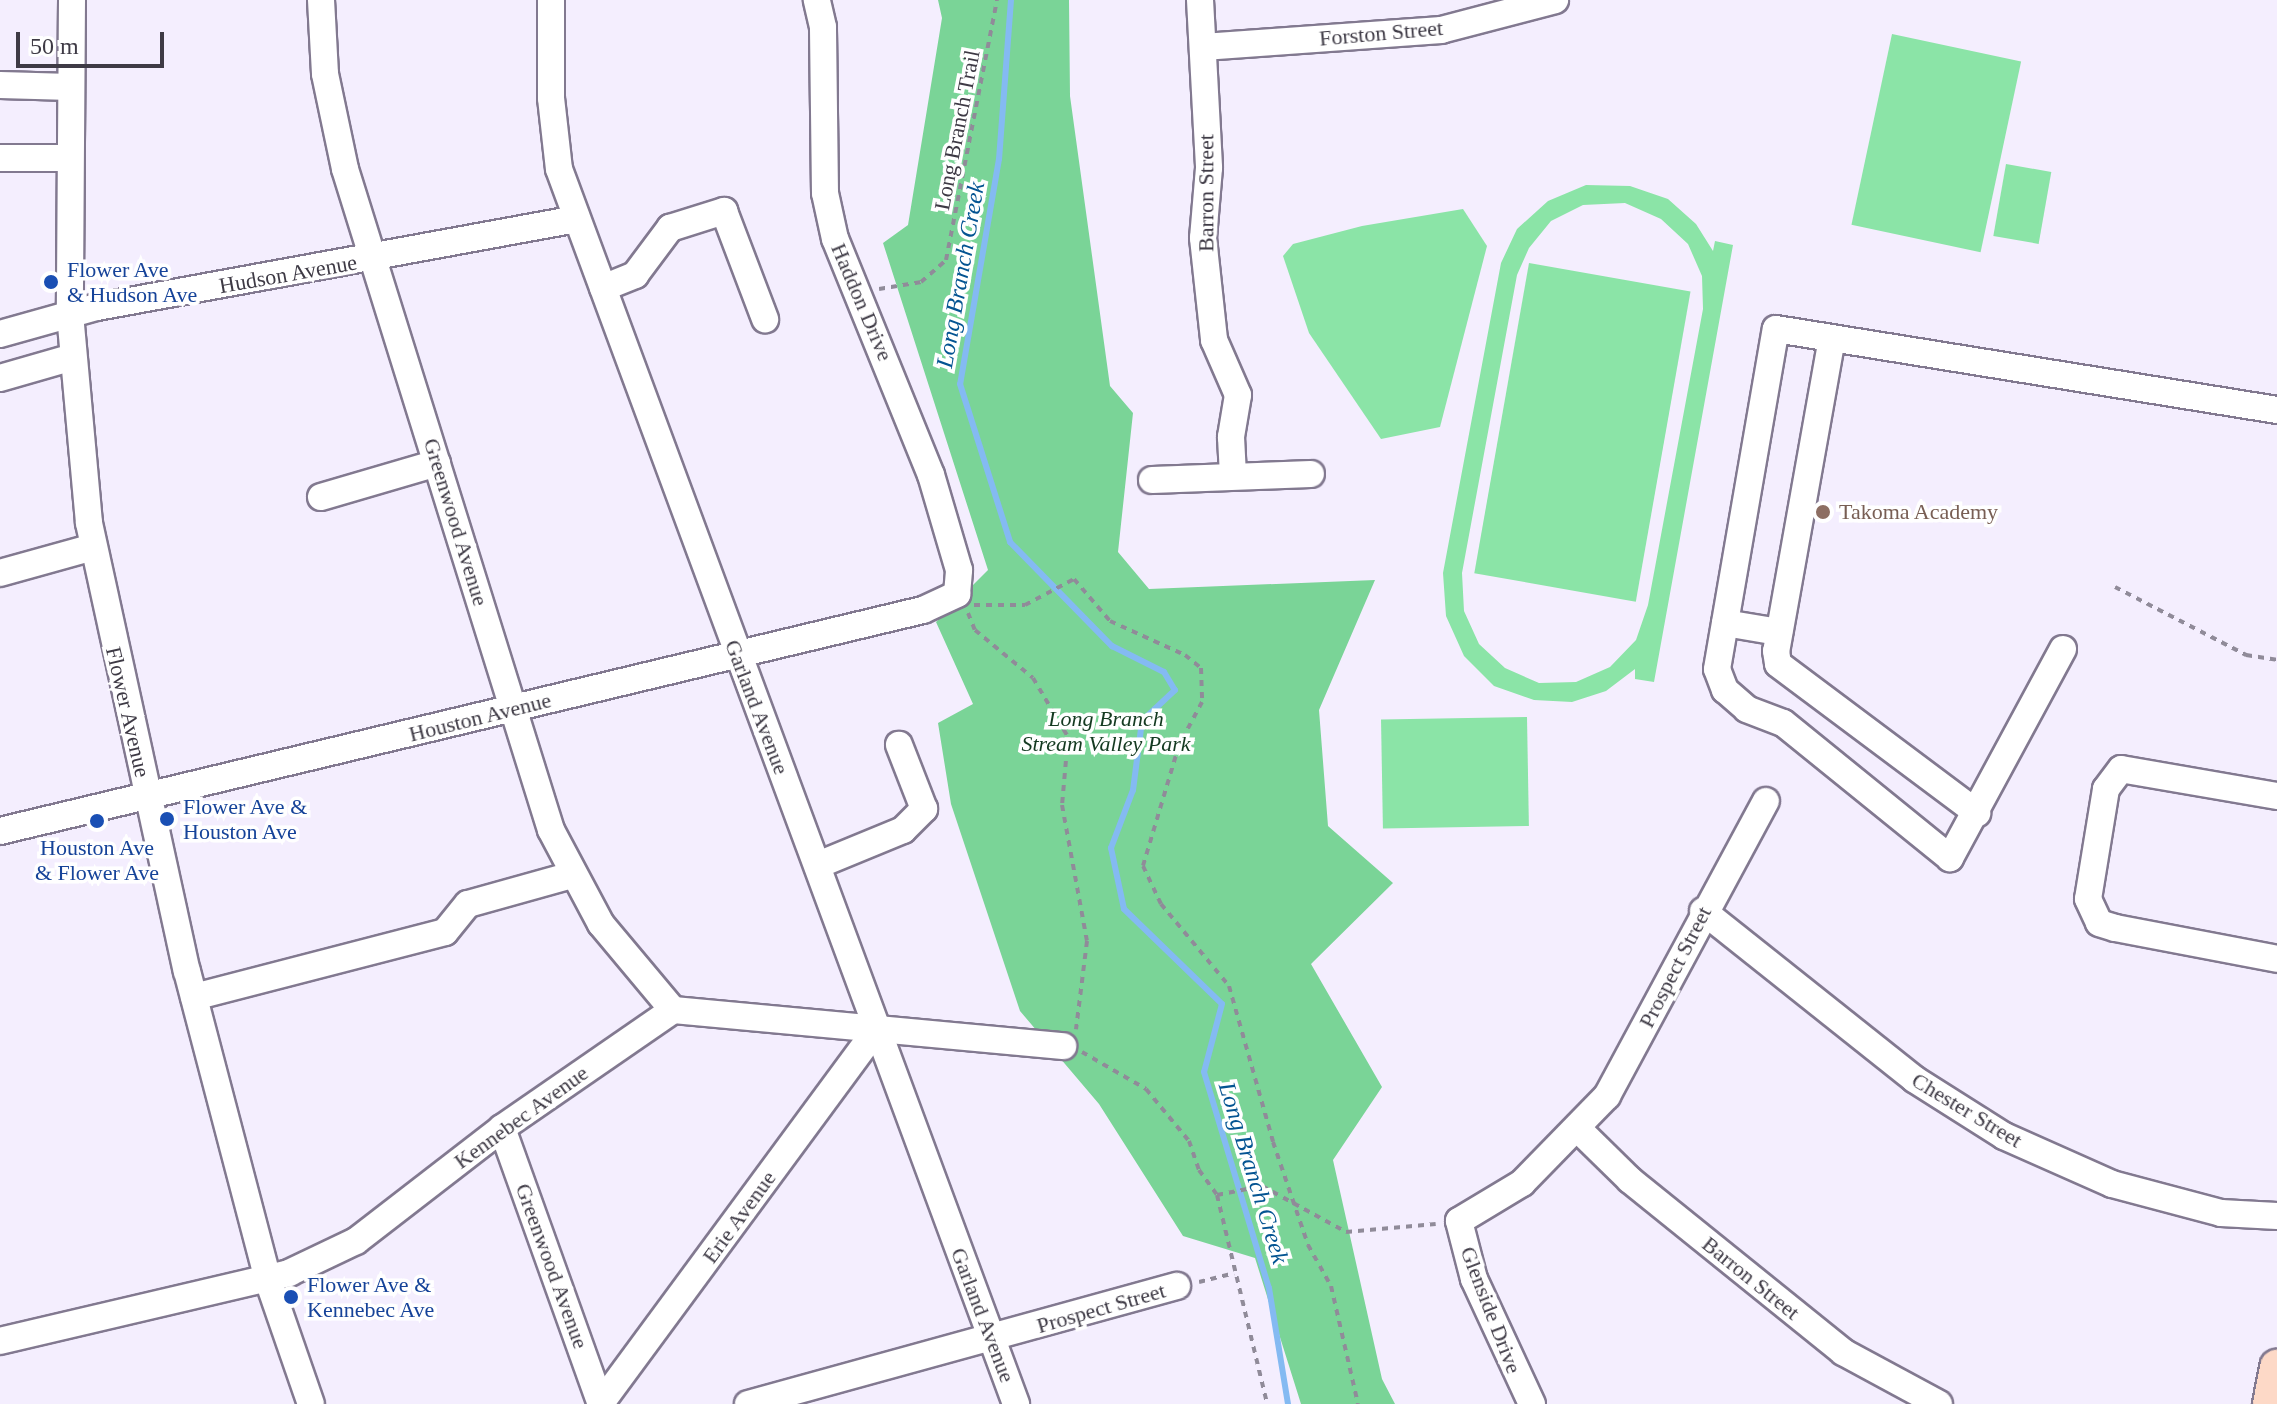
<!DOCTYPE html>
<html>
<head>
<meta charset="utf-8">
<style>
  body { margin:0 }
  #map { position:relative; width:2277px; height:1404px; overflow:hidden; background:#f4eefe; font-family:Georgia,serif }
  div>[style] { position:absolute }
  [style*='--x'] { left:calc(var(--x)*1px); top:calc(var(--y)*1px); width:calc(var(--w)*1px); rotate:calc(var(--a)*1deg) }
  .green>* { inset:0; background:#8be4a7; transform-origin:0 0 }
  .forest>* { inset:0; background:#7ad497 }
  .stream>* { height:6px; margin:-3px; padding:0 3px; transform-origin:3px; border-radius:3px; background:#84baf2 }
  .path>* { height:4px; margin-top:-2px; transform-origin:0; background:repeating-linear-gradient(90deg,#908b99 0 6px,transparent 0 12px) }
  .roads { filter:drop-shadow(2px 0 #827990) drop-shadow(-2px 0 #827990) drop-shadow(0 2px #827990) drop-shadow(0 -2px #827990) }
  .minor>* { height:26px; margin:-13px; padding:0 13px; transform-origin:13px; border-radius:13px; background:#fff }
  .major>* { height:34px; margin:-17px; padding:0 17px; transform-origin:17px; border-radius:17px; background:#fdd9c7 }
  .dots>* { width:22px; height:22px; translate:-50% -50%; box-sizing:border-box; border:4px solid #fff; border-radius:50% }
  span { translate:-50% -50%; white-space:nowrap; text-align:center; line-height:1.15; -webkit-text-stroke:7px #fff; paint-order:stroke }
  .street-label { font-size:22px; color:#3e3a45 }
  .transit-label { font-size:22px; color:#164399 }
  .left { translate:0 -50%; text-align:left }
  .education-label { font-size:22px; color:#785e54 }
  .park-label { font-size:22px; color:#143a21; font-style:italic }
  .water-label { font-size:24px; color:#045492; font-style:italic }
  .scale { position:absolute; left:16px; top:32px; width:148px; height:36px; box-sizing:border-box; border:4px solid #3e3a45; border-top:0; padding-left:10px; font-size:24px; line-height:28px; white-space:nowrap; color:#3e3a45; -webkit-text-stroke:6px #fff; paint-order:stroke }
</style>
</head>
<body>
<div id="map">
  <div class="green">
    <i style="left:1892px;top:34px;width:132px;height:195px;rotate:12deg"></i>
    <i style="left:2006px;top:164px;width:46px;height:73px;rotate:10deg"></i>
    <i style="clip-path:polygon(evenodd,1586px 185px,1630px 186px,1668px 199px,1696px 224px,1713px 251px,1715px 241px,1733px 245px,1654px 682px,1635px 679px,1635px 669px,1606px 691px,1572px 702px,1534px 700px,1494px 686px,1464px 656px,1446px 616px,1443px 573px,1501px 263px,1517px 229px,1548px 201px,1586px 185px,1625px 203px,1661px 219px,1688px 244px,1702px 276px,1703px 309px,1648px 605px,1636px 640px,1610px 667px,1576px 682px,1539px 683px,1505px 668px,1479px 644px,1464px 611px,1462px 573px,1517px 275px,1529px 248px,1551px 221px,1583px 205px,1625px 203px)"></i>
    <i style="clip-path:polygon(1463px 209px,1487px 246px,1440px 427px,1381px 439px,1309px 333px,1283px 256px,1293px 244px,1362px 226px)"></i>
    <i style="left:1529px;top:263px;width:164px;height:315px;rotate:10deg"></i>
    <i style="left:1527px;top:717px;width:109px;height:146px;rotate:89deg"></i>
  </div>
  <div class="forest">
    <i style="clip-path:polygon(938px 0,1069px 0,1070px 96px,1110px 386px,1133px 413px,1118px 552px,1149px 589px,1375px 580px,1319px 710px,1328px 826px,1393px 883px,1311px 964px,1382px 1087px,1333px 1160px,1382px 1379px,1395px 1404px,1301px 1404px,1255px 1258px,1183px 1236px,1099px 1104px,1020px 1011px,951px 804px,938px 723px,973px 704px,936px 622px,988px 570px,883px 243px,908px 225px,942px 18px)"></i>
  </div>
  <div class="stream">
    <i style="--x:1011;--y:0;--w:159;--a:94.3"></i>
    <i style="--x:999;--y:159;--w:228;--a:99.8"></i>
    <i style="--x:960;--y:384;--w:166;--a:72.4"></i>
    <i style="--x:1010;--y:542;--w:146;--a:45.6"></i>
    <i style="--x:1112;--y:646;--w:58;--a:26.6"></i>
    <i style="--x:1164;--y:672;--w:21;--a:59"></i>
    <i style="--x:1175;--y:690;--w:45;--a:136.8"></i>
    <i style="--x:1142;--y:721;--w:70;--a:97.4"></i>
    <i style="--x:1133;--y:790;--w:62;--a:110.8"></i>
    <i style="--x:1111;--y:848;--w:62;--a:78"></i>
    <i style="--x:1124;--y:909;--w:136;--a:44.1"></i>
    <i style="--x:1222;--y:1004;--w:70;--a:104.8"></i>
    <i style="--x:1204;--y:1072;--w:226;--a:73.3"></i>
    <i style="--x:1269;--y:1288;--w:118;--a:80.7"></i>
  </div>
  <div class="path">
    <i style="--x:879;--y:289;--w:43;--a:-9.5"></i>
    <i style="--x:921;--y:282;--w:33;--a:-41"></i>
    <i style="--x:946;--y:260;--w:265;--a:-78.9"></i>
    <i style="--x:2115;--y:587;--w:148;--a:27.4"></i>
    <i style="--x:2246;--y:655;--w:31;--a:9"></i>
    <i style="--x:974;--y:605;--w:51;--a:0"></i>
    <i style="--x:1025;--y:605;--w:55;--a:-28"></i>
    <i style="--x:1074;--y:579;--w:55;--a:49.4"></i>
    <i style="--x:1110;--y:621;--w:82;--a:24.4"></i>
    <i style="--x:1185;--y:655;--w:21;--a:39"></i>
    <i style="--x:1201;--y:668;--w:34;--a:88"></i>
    <i style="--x:1202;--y:702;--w:49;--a:118.1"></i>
    <i style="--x:1179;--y:745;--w:126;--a:106.6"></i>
    <i style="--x:1143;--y:866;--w:42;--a:64.7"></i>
    <i style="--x:1161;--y:904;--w:107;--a:50.3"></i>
    <i style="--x:1229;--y:986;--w:162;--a:74.2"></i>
    <i style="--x:1273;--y:1142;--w:109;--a:71.2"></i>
    <i style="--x:1308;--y:1245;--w:47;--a:60.7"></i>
    <i style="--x:1331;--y:1286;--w:121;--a:77.1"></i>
    <i style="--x:968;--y:613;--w:18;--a:68"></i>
    <i style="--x:975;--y:630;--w:75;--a:39.6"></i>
    <i style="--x:1033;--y:678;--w:69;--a:59.3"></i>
    <i style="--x:1068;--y:737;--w:68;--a:95"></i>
    <i style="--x:1062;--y:805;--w:138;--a:79.6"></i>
    <i style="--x:1087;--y:941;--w:89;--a:97.1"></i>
    <i style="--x:1082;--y:1052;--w:74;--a:30"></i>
    <i style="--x:1146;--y:1089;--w:67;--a:50.4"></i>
    <i style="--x:1189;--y:1141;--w:31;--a:71"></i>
    <i style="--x:1199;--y:1170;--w:31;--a:54"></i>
    <i style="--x:1217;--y:1195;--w:215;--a:76.5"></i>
    <i style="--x:1217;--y:1195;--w:46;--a:-11.3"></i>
    <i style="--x:1262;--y:1186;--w:96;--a:28.7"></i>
    <i style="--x:1346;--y:1232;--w:90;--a:-5.1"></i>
    <i style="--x:1199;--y:1282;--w:36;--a:-14"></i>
  </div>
  <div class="roads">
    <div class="minor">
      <i style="--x:72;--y:0;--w:314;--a:90.4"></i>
      <i style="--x:70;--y:314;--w:210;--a:84.8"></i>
      <i style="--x:89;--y:523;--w:459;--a:77.7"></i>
      <i style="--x:187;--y:971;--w:316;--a:75.3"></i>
      <i style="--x:267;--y:1277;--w:134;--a:70.9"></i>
      <i style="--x:321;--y:0;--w:74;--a:86.9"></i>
      <i style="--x:325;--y:74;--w:97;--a:78.1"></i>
      <i style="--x:345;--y:169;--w:692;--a:72.69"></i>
      <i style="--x:551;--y:830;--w:106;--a:62"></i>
      <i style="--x:601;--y:924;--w:112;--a:50.1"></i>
      <i style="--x:551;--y:0;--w:98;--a:90"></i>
      <i style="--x:551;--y:98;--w:71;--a:83.6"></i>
      <i style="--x:559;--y:169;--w:1317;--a:69.69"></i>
      <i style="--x:1200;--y:0;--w:168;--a:86.9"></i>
      <i style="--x:1209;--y:168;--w:70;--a:94.9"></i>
      <i style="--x:1203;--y:238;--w:103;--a:83.8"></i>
      <i style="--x:1214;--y:340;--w:60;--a:66.4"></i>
      <i style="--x:1238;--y:395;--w:43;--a:99.5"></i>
      <i style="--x:1231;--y:437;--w:39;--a:87"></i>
      <i style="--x:1203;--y:47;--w:239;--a:-4.1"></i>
      <i style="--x:1441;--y:30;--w:118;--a:-14.7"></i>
      <i style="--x:0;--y:85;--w:71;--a:1.6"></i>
      <i style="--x:0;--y:158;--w:70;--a:0"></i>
      <i style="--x:603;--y:288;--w:35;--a:-22"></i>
      <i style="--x:635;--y:275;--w:59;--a:-53.3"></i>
      <i style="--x:670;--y:228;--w:57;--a:-17.5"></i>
      <i style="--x:724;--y:211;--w:116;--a:69.2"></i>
      <i style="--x:0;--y:334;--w:101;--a:-15.6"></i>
      <i style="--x:97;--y:307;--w:488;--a:-10.4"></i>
      <i style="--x:1832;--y:338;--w:318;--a:100.1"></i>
      <i style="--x:1776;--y:651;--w:13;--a:81"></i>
      <i style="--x:1778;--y:664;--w:249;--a:36.8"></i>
      <i style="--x:0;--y:378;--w:76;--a:-16"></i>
      <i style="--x:1152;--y:480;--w:159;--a:-2.2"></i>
      <i style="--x:321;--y:497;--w:121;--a:-16.3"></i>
      <i style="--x:0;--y:573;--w:97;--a:-15.6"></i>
      <i style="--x:1725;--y:623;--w:55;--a:9.5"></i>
      <i style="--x:2063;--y:649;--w:238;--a:118.4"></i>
      <i style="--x:1950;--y:858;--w:215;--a:-141"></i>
      <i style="--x:1783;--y:723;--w:39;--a:-159"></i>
      <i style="--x:1747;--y:709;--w:29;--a:-139"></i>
      <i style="--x:1725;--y:690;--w:22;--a:-111"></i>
      <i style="--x:1717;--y:669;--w:345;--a:-80.2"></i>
      <i style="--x:1776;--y:329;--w:508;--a:9.18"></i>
      <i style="--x:2277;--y:796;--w:158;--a:-170.2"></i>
      <i style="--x:2121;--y:769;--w:25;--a:127"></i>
      <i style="--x:2106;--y:789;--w:111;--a:99.3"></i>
      <i style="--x:2088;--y:899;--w:26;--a:65"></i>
      <i style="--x:2099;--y:923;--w:17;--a:17"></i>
      <i style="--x:2115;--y:928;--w:165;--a:10.8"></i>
      <i style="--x:0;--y:831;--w:949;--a:-13.47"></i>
      <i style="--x:923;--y:610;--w:38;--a:-25"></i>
      <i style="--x:957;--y:594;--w:24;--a:-85"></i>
      <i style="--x:959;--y:570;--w:99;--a:-106.4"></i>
      <i style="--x:931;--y:475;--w:255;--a:-112.1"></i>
      <i style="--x:835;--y:239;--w:47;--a:-102.3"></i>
      <i style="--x:825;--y:193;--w:166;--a:-90.7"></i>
      <i style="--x:823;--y:27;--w:28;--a:-103"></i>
      <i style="--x:818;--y:865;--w:92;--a:-22.4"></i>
      <i style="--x:903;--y:830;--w:30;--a:-45"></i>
      <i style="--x:924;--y:809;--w:69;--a:-111.3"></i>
      <i style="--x:1703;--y:911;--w:270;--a:38.5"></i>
      <i style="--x:1914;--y:1079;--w:107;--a:32.3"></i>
      <i style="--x:2004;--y:1136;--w:118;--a:24"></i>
      <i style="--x:2112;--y:1184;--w:113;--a:14.9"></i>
      <i style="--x:2221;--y:1213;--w:56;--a:3.1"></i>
      <i style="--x:194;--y:997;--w:259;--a:-14.5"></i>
      <i style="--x:445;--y:932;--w:36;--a:-51"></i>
      <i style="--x:468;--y:904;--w:108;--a:-15.6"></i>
      <i style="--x:502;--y:1128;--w:293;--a:70.3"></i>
      <i style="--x:1579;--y:1130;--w:71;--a:44.4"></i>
      <i style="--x:1630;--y:1180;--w:274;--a:38.9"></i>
      <i style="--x:1843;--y:1352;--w:109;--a:28.4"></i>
      <i style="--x:0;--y:1341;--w:297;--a:-13.2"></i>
      <i style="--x:289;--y:1273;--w:74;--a:-25.5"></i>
      <i style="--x:356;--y:1241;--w:185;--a:-37.7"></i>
      <i style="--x:502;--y:1128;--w:208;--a:-34.6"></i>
      <i style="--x:673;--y:1010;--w:392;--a:5.3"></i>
      <i style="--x:601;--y:1403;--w:463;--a:-53.6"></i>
      <i style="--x:748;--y:1404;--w:445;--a:-15.4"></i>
      <i style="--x:1532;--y:1404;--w:138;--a:-114.9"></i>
      <i style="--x:1474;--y:1279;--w:60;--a:-104.5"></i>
      <i style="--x:1459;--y:1221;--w:74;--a:-31.1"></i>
      <i style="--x:1522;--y:1183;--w:122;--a:-45.7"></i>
      <i style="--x:1607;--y:1096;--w:335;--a:-61.7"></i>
    </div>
    <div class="major">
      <i style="--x:2270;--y:1404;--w:38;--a:-79"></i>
    </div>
  </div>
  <div class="dots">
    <i style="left:51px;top:282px;background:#1a4fb4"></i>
    <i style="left:1823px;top:512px;background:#8d6e63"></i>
    <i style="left:167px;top:819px;background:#1a4fb4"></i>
    <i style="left:97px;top:821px;background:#1a4fb4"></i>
    <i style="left:291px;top:1297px;background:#1a4fb4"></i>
  </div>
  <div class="street-label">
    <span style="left:1381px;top:33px;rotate:-5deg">Forston Street</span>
    <span style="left:957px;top:130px;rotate:-79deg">Long Branch Trail</span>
    <span style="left:1206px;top:193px;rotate:-90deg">Barron Street</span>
    <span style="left:288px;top:274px;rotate:-10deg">Hudson Avenue</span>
    <span style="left:862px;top:302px;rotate:67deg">Haddon Drive</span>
    <span style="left:456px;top:522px;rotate:73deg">Greenwood Avenue</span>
    <span style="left:757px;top:707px;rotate:69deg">Garland Avenue</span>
    <span style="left:128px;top:712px;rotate:77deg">Flower Avenue</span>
    <span style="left:480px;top:717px;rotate:-14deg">Houston Avenue</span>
    <span style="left:1675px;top:967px;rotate:-63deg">Prospect Street</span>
    <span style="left:1967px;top:1110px;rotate:31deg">Chester Street</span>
    <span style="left:521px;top:1117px;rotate:-36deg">Kennebec Avenue</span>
    <span style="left:739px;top:1217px;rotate:-54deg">Erie Avenue</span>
    <span style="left:552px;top:1266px;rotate:70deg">Greenwood Avenue</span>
    <span style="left:1751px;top:1278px;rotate:39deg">Barron Street</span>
    <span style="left:1101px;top:1308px;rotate:-16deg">Prospect Street</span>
    <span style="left:1491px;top:1310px;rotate:69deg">Glenside Drive</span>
    <span style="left:983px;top:1315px;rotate:69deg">Garland Avenue</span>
  </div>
  <div class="transit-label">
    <span class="left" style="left:67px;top:282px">Flower Ave<br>&amp; Hudson Ave</span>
    <span class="left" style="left:183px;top:819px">Flower Ave &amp;<br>Houston Ave</span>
    <span style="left:97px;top:860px">Houston Ave<br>&amp; Flower Ave</span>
    <span class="left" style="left:307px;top:1297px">Flower Ave &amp;<br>Kennebec Ave</span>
  </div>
  <div class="education-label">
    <span class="left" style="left:1839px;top:512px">Takoma Academy</span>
  </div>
  <div class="park-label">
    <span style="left:1106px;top:731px">Long Branch<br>Stream Valley Park</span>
  </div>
  <div class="water-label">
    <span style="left:961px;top:275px;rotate:-80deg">Long Branch Creek</span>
    <span style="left:1253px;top:1173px;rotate:73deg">Long Branch Creek</span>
  </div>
  <div class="scale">50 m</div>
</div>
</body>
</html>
